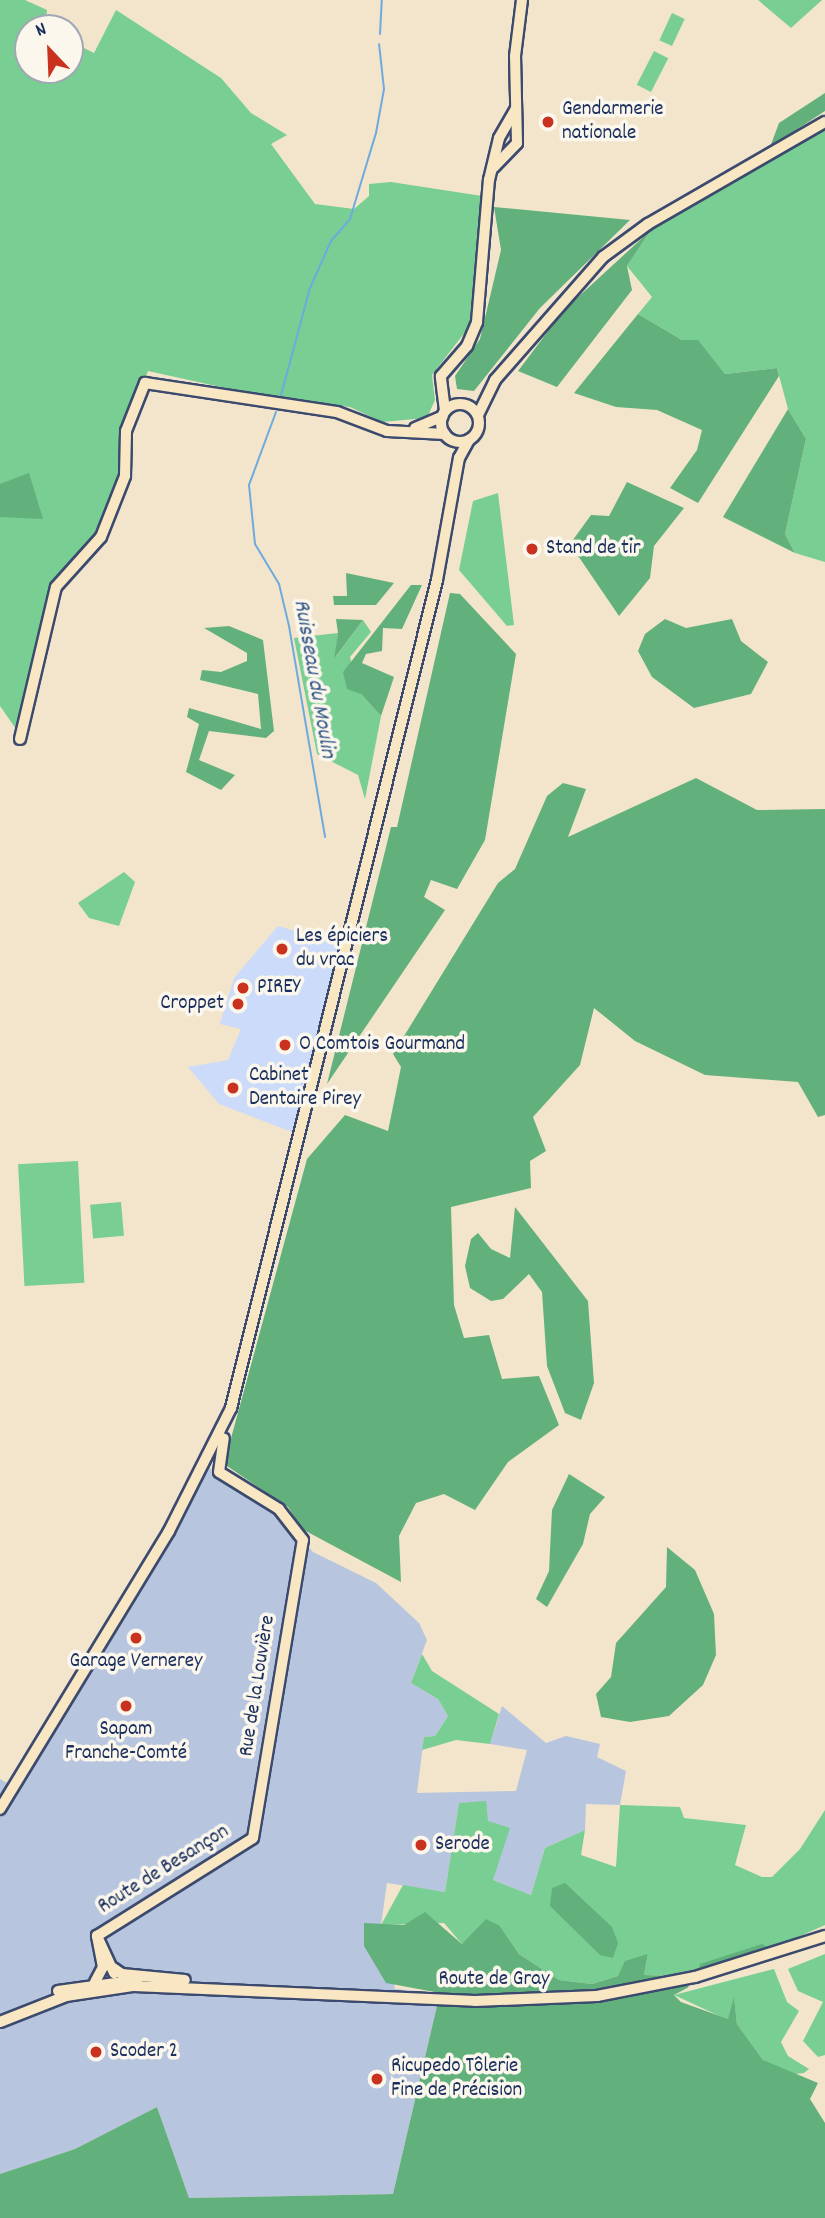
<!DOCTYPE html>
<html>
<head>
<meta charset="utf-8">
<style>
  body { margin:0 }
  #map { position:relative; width:825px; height:2218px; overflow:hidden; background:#f3e5cc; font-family:Dekko,sans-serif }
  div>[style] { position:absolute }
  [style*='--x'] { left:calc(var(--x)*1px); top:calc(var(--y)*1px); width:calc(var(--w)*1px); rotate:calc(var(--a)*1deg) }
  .built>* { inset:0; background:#cbdbf9 }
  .industrial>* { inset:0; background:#b7c5de }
  .green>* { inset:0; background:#78ce93; transform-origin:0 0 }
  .forest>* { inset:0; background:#62b17d }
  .stream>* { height:2px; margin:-1px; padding:0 1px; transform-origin:1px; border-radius:1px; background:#6dabdf }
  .roads { filter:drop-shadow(2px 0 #3b4a6e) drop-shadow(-2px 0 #3b4a6e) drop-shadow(0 2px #3b4a6e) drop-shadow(0 -2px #3b4a6e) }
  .secondary>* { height:10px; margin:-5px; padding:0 5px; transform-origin:5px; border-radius:5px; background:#f9e7c3 }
  .secondary>.ring { margin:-5px; padding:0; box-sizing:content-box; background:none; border:10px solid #f9e7c3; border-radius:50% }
  .dots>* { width:19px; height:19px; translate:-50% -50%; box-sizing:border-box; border:4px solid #fbf7ec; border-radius:50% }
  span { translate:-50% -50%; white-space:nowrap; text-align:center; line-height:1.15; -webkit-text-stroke:7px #fbf7ec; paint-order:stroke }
  .poi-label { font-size:21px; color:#1b2f5e }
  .left { translate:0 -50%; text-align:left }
  .right { translate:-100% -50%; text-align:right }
  .street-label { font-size:21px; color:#1b2f5e }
  .water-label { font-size:23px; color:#385a8b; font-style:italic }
  .north { position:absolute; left:14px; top:14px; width:70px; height:70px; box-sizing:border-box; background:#fbf7ec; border:2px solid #a1a7b3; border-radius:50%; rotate:337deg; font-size:19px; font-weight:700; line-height:28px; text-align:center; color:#1b2f5e }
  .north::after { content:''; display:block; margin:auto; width:24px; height:32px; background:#c8321e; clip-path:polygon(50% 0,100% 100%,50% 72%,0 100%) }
</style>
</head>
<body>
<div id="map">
  <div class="built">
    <i style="clip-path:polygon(278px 926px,339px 943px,292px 1132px,219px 1104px,188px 1067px,228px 1060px,241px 1029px,220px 1024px,234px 978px)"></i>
  </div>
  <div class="industrial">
    <i style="clip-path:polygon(208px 1467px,278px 1515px,313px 1552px,376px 1583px,419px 1623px,427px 1640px,411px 1683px,438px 1699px,448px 1716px,435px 1736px,424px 1737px,417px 1793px,516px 1791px,527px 1750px,490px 1744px,502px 1706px,546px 1743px,566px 1736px,600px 1744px,597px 1757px,626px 1771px,620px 1805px,586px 1804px,585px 1830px,545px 1848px,531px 1895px,493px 1880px,485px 1802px,459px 1803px,445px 1892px,387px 1883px,381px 1925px,395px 1989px,440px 1993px,393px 2194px,189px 2198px,157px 2107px,75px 2149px,0 2174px,0 1779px,19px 1790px,167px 1548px)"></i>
  </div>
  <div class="green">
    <i style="clip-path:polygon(0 0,25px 0,47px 10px,45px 28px,28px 28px,28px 70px,70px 70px,70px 41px,94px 53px,116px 10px,221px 78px,251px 113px,287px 135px,271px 144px,315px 204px,354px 209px,369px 196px,369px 184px,391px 182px,482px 196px,483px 251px,472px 323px,432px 375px,435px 400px,427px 418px,382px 422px,350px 407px,271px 398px,148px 371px,124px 426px,121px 478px,102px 529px,50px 586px,16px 729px,0 706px)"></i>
    <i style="clip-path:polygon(758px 0,822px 0,791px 28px)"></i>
    <i style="left:672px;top:13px;width:14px;height:30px;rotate:25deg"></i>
    <i style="left:654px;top:51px;width:16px;height:38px;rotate:27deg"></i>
    <i style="clip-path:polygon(825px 128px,825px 562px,795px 553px,785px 534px,806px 439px,788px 409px,777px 368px,725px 374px,698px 341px,682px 340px,638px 314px,652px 297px,627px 266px,651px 230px)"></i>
    <i style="clip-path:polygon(498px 493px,514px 625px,507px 626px,459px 570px,473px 501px)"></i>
    <i style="clip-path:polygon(363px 620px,371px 632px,350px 657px,361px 694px,381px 716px,365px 799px,358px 775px,317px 754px,294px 638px,338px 633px,335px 658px)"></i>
    <i style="clip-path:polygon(124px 872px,135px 882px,119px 926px,89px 918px,78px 903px)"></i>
    <i style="left:78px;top:1161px;width:122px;height:60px;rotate:87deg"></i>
    <i style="left:121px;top:1202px;width:34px;height:31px;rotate:85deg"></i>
    <i style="clip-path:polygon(422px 1654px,432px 1671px,499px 1714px,490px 1744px,456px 1740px,422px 1750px,424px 1737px,435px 1736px,448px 1716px,438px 1699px,411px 1683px)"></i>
    <i style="clip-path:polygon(486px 1801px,488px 1821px,510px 1828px,493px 1880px,531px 1895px,545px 1848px,585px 1830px,581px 1855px,616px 1867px,620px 1805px,680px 1807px,684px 1818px,746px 1825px,735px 1865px,762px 1877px,772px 1877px,800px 1849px,825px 1810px,825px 1925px,771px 1949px,676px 1976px,644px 1975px,648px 1954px,618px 1976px,592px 1984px,559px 1980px,519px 1954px,500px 1926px,462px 1944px,444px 1923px,381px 1925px,403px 1885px,445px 1892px,459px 1803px)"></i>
    <i style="clip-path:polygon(825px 1954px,825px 2055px,818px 2057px,803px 2041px,823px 2002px,798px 1991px,788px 1969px)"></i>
    <i style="clip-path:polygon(774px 1969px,787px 2002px,799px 2011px,781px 2042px,788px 2056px,809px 2069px,804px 2073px,787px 2075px,763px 2060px,737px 2024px,734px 1999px,728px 2020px,674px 1995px)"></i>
  </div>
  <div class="forest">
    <i style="clip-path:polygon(825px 93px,825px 111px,770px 147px,779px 123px)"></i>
    <i style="clip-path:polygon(494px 207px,630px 220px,540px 308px,474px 391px,457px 389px,455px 376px,480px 339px,501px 250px)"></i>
    <i style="clip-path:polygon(651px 230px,627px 266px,632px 290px,557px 387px,518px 371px,564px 310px)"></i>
    <i style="clip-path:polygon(638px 314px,682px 340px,698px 340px,725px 374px,777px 368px,779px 376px,698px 503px,670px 488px,697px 450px,702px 430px,657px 410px,616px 407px,574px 393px)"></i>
    <i style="clip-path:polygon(788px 409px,806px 439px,785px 534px,795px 553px,723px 517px)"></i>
    <i style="clip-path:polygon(29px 473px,43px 519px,0 517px,0 484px)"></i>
    <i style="clip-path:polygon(627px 482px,684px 508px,654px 546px,650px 578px,619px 616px,570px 544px,591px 515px,609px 516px)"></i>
    <i style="clip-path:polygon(346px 573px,394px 583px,376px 605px,334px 605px,333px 596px,347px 596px)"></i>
    <i style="clip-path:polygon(411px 585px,422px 585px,402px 629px,383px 628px,382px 651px,366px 654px,362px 663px,394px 677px,381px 716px,361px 694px,347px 689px,343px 672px)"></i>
    <i style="clip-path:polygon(450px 593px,460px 594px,516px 654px,485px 840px,457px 889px,431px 880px,424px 897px,445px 910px,327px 1084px,391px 827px,397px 827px)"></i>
    <i style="clip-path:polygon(336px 619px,363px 620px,334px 659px,338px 633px)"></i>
    <i style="clip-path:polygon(665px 619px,686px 628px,732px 619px,741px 641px,768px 662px,751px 694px,694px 708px,652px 677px,638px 651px,645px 634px)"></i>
    <i style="clip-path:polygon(229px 626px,263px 640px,274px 731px,266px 738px,209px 731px,199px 760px,235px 775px,221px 790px,186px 772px,199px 724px,187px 717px,189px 708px,261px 729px,258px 694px,200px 680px,202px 670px,221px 672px,247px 661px,247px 653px,204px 628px)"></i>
    <i style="clip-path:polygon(696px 778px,757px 810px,825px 809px,825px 1115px,818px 1117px,798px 1082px,705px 1075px,635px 1041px,594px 1008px,580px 1065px,533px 1117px,546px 1151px,530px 1161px,531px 1188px,451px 1207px,454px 1305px,464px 1338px,489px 1335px,502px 1379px,539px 1376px,559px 1425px,508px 1462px,475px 1510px,444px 1494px,416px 1503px,399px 1536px,401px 1582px,302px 1529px,288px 1507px,224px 1464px,307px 1159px,345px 1115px,388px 1131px,401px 1067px,393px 1054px,498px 883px,515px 869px,547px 796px,563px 783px,586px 789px,568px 837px)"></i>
    <i style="clip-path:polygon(515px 1207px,588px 1301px,594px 1383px,581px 1420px,565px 1413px,547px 1366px,542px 1292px,529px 1274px,503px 1299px,491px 1301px,470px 1288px,465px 1266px,471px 1239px,478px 1233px,491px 1249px,510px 1258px)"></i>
    <i style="clip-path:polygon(569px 1474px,605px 1497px,590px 1514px,583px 1544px,547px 1607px,536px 1599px,549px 1571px,552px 1510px)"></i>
    <i style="clip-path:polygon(667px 1547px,695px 1570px,714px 1614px,716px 1655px,703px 1685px,669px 1716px,630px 1722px,601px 1717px,596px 1694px,611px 1677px,616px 1643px,666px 1587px)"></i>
    <i style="clip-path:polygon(565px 1883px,612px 1927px,618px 1943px,613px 1958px,600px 1955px,550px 1906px,552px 1888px)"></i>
    <i style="clip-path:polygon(425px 1912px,462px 1944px,486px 1919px,500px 1926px,519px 1954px,559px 1980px,592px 1984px,618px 1976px,625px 1961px,648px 1954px,644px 1975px,676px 1976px,689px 1987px,674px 1995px,681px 2002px,728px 2019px,734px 1997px,737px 2024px,763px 2060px,818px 2083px,810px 2099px,825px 2123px,825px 2218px,0 2218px,0 2174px,75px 2149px,157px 2107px,189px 2198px,393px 2194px,440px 1993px,386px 1983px,364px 1946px,364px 1923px,404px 1925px)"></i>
    <i style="clip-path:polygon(762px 1944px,771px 1949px,699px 1970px,700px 1964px)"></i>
  </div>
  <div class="stream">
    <i style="--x:380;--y:34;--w:34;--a:-87"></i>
    <i style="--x:280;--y:399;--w:115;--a:-74.9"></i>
    <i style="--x:310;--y:288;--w:51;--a:-65.9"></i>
    <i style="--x:331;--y:241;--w:29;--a:-49"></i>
    <i style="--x:350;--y:219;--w:90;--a:-73.2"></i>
    <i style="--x:376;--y:133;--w:45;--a:-79.7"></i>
    <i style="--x:384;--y:89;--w:45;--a:-96.3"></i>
    <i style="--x:276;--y:412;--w:78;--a:110.3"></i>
    <i style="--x:249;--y:485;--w:59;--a:84.2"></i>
    <i style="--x:255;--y:544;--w:47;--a:59"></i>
    <i style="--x:279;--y:584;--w:43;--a:76.6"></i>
    <i style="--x:289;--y:626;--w:214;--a:80.3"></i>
  </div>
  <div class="roads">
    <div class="secondary">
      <i style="--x:494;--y:167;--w:33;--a:-46"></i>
      <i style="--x:517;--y:143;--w:87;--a:-91.3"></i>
      <i style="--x:515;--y:56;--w:56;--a:-82.9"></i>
      <i class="ring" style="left:441px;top:404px;width:28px;height:28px"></i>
      <i style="--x:445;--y:411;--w:35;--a:-97"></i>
      <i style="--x:441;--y:376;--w:40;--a:-49"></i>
      <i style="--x:467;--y:346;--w:26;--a:-67"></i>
      <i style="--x:477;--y:322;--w:143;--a:-85.2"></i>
      <i style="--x:489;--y:180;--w:43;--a:-76.6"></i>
      <i style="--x:499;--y:138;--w:34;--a:-60"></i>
      <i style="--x:478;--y:415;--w:39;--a:-64"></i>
      <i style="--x:495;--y:380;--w:164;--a:-48.7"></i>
      <i style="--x:603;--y:257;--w:56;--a:-36.3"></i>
      <i style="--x:648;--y:224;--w:204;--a:-30"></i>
      <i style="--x:415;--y:428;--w:30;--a:-23"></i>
      <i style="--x:20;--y:739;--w:156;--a:-76.7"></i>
      <i style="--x:56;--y:587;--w:67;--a:-48"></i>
      <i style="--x:101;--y:537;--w:66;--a:-68.5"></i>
      <i style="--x:125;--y:476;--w:45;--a:-88.7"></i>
      <i style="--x:126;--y:431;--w:52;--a:-68.4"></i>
      <i style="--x:145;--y:383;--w:194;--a:8.6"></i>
      <i style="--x:337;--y:412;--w:53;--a:20.8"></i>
      <i style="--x:387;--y:431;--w:58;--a:3"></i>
      <i style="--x:0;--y:1809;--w:325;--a:-58.7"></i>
      <i style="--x:169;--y:1531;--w:138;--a:-63.2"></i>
      <i style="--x:231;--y:1408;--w:853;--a:-76.03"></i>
      <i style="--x:437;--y:580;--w:124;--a:-79.8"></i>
      <i style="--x:459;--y:458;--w:21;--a:-61"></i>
      <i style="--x:97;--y:1936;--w:184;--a:-32.1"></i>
      <i style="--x:253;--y:1838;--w:302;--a:-80.5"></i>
      <i style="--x:303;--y:1540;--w:39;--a:-128"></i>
      <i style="--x:279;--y:1509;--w:70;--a:-148.3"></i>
      <i style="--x:219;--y:1472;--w:34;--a:-82"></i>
      <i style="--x:97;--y:1936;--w:41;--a:65.3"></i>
      <i style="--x:113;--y:1968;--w:11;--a:34"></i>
      <i style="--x:122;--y:1974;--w:63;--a:5.4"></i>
      <i style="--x:95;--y:1982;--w:17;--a:-62"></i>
      <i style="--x:103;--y:1967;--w:32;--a:-101"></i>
      <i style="--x:58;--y:1991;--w:80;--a:-7.9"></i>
      <i style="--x:0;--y:2022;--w:71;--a:-21.5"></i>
      <i style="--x:66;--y:1996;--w:69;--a:-8.4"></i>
      <i style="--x:134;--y:1986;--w:341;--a:2.5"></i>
      <i style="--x:475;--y:2001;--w:122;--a:-2.3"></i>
      <i style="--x:597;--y:1996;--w:100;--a:-11"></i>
      <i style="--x:695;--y:1977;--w:136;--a:-17.5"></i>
    </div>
  </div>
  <div class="dots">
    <i style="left:548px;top:122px;background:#c8321e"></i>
    <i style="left:532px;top:549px;background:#c8321e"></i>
    <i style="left:282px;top:949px;background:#c8321e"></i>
    <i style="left:243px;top:988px;background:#c8321e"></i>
    <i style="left:238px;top:1004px;background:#c8321e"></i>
    <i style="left:285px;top:1045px;background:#c8321e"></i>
    <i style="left:233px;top:1088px;background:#c8321e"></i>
    <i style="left:136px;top:1638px;background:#c8321e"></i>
    <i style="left:126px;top:1706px;background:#c8321e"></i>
    <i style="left:421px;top:1845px;background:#c8321e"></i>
    <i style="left:96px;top:2052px;background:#c8321e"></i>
    <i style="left:377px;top:2079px;background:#c8321e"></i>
  </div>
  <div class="poi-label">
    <span class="left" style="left:562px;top:122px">Gendarmerie<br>nationale</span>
    <span class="left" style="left:546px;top:549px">Stand de tir</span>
    <span class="left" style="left:296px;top:949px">Les épiciers<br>du vrac</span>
    <span class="left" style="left:257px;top:988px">PIREY</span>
    <span class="right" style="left:224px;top:1004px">Croppet</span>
    <span class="left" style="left:299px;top:1045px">O Comtois Gourmand</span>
    <span class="left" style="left:249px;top:1088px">Cabinet<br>Dentaire Pirey</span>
    <span style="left:136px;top:1662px">Garage Vernerey</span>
    <span style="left:126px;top:1742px">Sapam<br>Franche-Comté</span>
    <span class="left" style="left:435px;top:1845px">Serode</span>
    <span class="left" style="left:110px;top:2052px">Scoder 2</span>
    <span class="left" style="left:391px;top:2079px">Ricupedo Tôlerie<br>Fine de Précision</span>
  </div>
  <div class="street-label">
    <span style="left:258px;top:1686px;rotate:-81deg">Rue de la Louvière</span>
    <span style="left:164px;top:1870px;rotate:-32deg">Route de Besançon</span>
    <span style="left:494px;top:1980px">Route de Gray</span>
  </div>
  <div class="water-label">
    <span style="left:313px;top:679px;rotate:80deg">Ruisseau du Moulin</span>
  </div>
  <div class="north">N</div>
</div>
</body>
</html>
